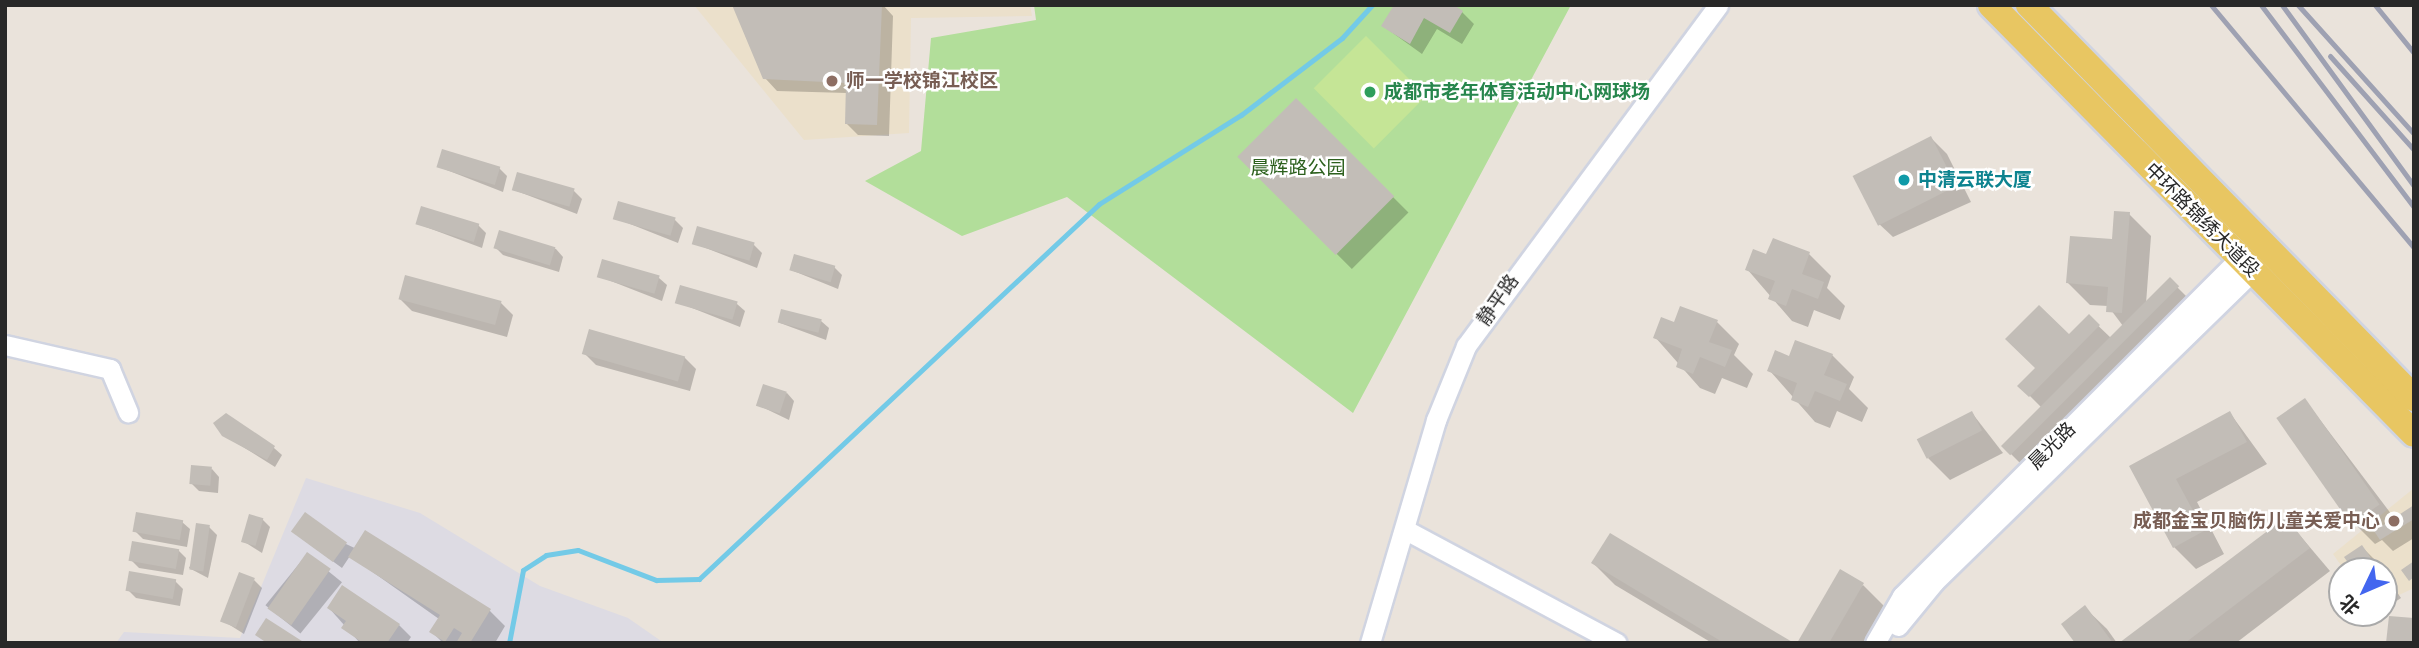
<!DOCTYPE html>
<html>
<head>
<meta charset="utf-8">
<style>
  body { margin:0 }
  #map { position:relative; width:2419px; height:648px; overflow:hidden; background:#eae3db; font-family:Mulish,"Noto Sans SC",sans-serif }
  div>[style] { position:absolute }
  [style*='--x'] { left:calc(var(--x)*1px); top:calc(var(--y)*1px); width:calc(var(--w)*1px); rotate:calc(var(--a)*1deg) }
  .industrial>* { inset:0; background:#dddbe3 }
  .education>* { inset:0; background:#ebe0cb }
  .green>* { inset:0; background:#b2de9a }
  .pitch>* { inset:0; background:#c5e596; transform-origin:0 0 }
  .shadow>* { inset:0; background:#0003; transform-origin:0 0 }
  .stream>* { height:5px; margin:-2.5px; padding:0 2.5px; transform-origin:2.5px; border-radius:2.5px; background:#73cae7 }
  .building>* { inset:0; background:#c2bdb7; transform-origin:0 0 }
  .roads { filter:drop-shadow(2px 0 #d0d4e1) drop-shadow(-2px 0 #d0d4e1) drop-shadow(0 2px #d0d4e1) drop-shadow(0 -2px #d0d4e1) }
  .minor>* { height:19px; margin:-9.5px; padding:0 9.5px; transform-origin:9.5px; border-radius:9.5px; background:#fff }
  .major>* { height:26px; margin:-13px; padding:0 13px; transform-origin:13px; border-radius:13px; background:#e8c662 }
  .rail>* { height:5px; margin:-2.5px; padding:0 2.5px; transform-origin:2.5px; border-radius:2.5px; background:#9ea1b2 }
  .dots>* { width:19px; height:19px; translate:-50% -50%; box-sizing:border-box; border:4px solid #fff; border-radius:50% }
  span { translate:-50% -50%; white-space:nowrap; text-align:center; line-height:1.15; -webkit-text-stroke:5px #fff; paint-order:stroke }
  .education-label { font-size:19px; color:#785e54; font-weight:700 }
  .left { translate:0 -50%; text-align:left }
  .right { translate:-100% -50%; text-align:right }
  .leisure-label { font-size:19px; color:#27864d; font-weight:700 }
  .park-label { font-size:19px; color:#2c601d }
  .culture-label { font-size:19px; color:#0d838f; font-weight:700 }
  .street-label { font-size:19px; color:#282828 }
  .frame { position:absolute; inset:0; border:7px solid #282828; pointer-events:none }
  .north { position:absolute; left:2328px; top:557px; width:70px; height:70px; box-sizing:border-box; background:#fff; border:2px solid #a9a9a9; border-radius:50%; rotate:226deg; font-size:19px; font-weight:700; line-height:28px; text-align:center; color:#282828 }
  .north::after { content:''; display:block; margin:auto; width:24px; height:32px; background:#4366ef; clip-path:polygon(50% 0,100% 100%,50% 72%,0 100%) }
</style>
</head>
<body>
<div id="map">
  <div class="industrial">
    <i style="clip-path:polygon(306px 478px,420px 513px,540px 586px,628px 618px,664px 643px,116px 643px,124px 632px,240px 638px)"></i>
  </div>
  <div class="education">
    <i style="clip-path:polygon(694px 5px,1030px 5px,1032px 16px,911px 18px,909px 133px,804px 140px)"></i>
    <i style="clip-path:polygon(2414px 488px,2414px 588px,2384px 602px,2384px 571px,2345px 571px,2333px 554px)"></i>
  </div>
  <div class="green">
    <i style="clip-path:polygon(1034px 5px,1571px 5px,1353px 413px,1067px 197px,962px 236px,865px 181px,921px 151px,931px 38px,1036px 20px)"></i>
  </div>
  <div class="pitch">
    <i style="left:1366px;top:36px;width:85px;height:74px;rotate:45deg"></i>
  </div>
  <div class="shadow">
    <i style="clip-path:polygon(734px 5px,883px 5px,893px 16px,889px 136px,858px 135px,846px 123px,847px 93px,777px 91px,765px 78px)"></i>
    <i style="clip-path:polygon(1396px 5px,1462px 12px,1474px 24px,1462px 44px,1437px 29px,1422px 54px,1383px 26px)"></i>
    <i style="left:1296px;top:100px;width:159px;height:80px;rotate:45deg"></i>
    <i style="clip-path:polygon(1931px 138px,1947px 154px,1971px 202px,1893px 237px,1877px 222px)"></i>
    <i style="clip-path:polygon(439px 167px,499px 168px,507px 176px,503px 192px)"></i>
    <i style="clip-path:polygon(514px 190px,574px 191px,582px 199px,577px 214px)"></i>
    <i style="clip-path:polygon(2129px 214px,2151px 236px,2146px 304px,2170px 280px,2199px 309px,2033px 476px,2003px 446px,2042px 408px,2020px 386px,2089px 317px,2111px 338px,2123px 326px,2108px 306px,2090px 305px,2068px 283px,2113px 241px)"></i>
    <i style="clip-path:polygon(615px 218px,675px 220px,683px 228px,678px 243px)"></i>
    <i style="clip-path:polygon(418px 224px,478px 225px,486px 233px,482px 248px)"></i>
    <i style="clip-path:polygon(500px 232px,556px 249px,563px 257px,559px 272px,503px 255px,495px 247px)"></i>
    <i style="clip-path:polygon(693px 243px,754px 245px,762px 253px,757px 268px)"></i>
    <i style="clip-path:polygon(1809px 254px,1831px 276px,1827px 288px,1845px 306px,1840px 320px,1814px 310px,1808px 327px,1792px 321px,1747px 269px,1767px 257px)"></i>
    <i style="clip-path:polygon(834px 267px,842px 275px,838px 289px,791px 270px)"></i>
    <i style="clip-path:polygon(598px 276px,659px 278px,667px 285px,662px 301px)"></i>
    <i style="clip-path:polygon(400px 299px,501px 303px,513px 315px,507px 337px,412px 311px)"></i>
    <i style="clip-path:polygon(677px 302px,737px 304px,745px 311px,740px 327px)"></i>
    <i style="clip-path:polygon(821px 321px,829px 328px,826px 340px,780px 323px)"></i>
    <i style="clip-path:polygon(1717px 322px,1739px 344px,1734px 355px,1753px 374px,1747px 388px,1722px 378px,1715px 394px,1700px 388px,1655px 337px,1675px 324px)"></i>
    <i style="clip-path:polygon(584px 353px,684px 357px,696px 369px,690px 391px,596px 365px)"></i>
    <i style="clip-path:polygon(1832px 355px,1854px 377px,1849px 389px,1868px 408px,1862px 422px,1837px 411px,1830px 428px,1815px 422px,1770px 371px)"></i>
    <i style="clip-path:polygon(787px 393px,794px 401px,789px 420px,758px 405px)"></i>
    <i style="clip-path:polygon(2305px 400px,2395px 519px,2414px 507px,2414px 538px,2393px 551px,2382px 540px,2375px 544px,2353px 522px)"></i>
    <i style="clip-path:polygon(1972px 413px,2003px 453px,1950px 480px,1928px 458px)"></i>
    <i style="clip-path:polygon(2230px 413px,2267px 464px,2197px 502px,2224px 554px,2196px 569px,2174px 547px,2131px 466px)"></i>
    <i style="clip-path:polygon(224px 435px,274px 448px,282px 455px,275px 467px)"></i>
    <i style="clip-path:polygon(212px 469px,219px 477px,218px 493px,199px 491px,191px 483px)"></i>
    <i style="clip-path:polygon(262px 519px,270px 527px,262px 553px,243px 541px)"></i>
    <i style="clip-path:polygon(2286px 519px,2330px 571px,2236px 643px,2122px 643px)"></i>
    <i style="clip-path:polygon(182px 522px,190px 529px,187px 547px,143px 539px,135px 531px)"></i>
    <i style="clip-path:polygon(209px 527px,217px 535px,208px 578px,189px 568px)"></i>
    <i style="clip-path:polygon(301px 538px,346px 544px,490px 611px,505px 626px,495px 643px,443px 643px,431px 631px,439px 619px,350px 556px,342px 568px)"></i>
    <i style="clip-path:polygon(2362px 547px,2374px 559px,2382px 571px,2356px 571px)"></i>
    <i style="clip-path:polygon(178px 550px,186px 558px,183px 575px,139px 568px,131px 560px)"></i>
    <i style="left:307px;top:554px;width:45px;height:66px;rotate:39deg"></i>
    <i style="clip-path:polygon(1593px 563px,1791px 643px,1712px 643px,1615px 585px)"></i>
    <i style="clip-path:polygon(2384px 573px,2401px 598px,2386px 608px,2384px 607px)"></i>
    <i style="clip-path:polygon(254px 580px,262px 588px,244px 634px,222px 620px)"></i>
    <i style="clip-path:polygon(175px 581px,183px 589px,180px 606px,136px 598px,128px 590px)"></i>
    <i style="clip-path:polygon(1863px 585px,1885px 607px,1863px 643px,1799px 643px)"></i>
    <i style="clip-path:polygon(329px 608px,399px 625px,411px 637px,407px 643px,360px 643px)"></i>
    <i style="clip-path:polygon(2085px 608px,2107px 629px,2117px 643px,2078px 643px)"></i>
  </div>
  <div class="stream">
    <i style="--x:509;--y:643;--w:74;--a:-79.1"></i>
    <i style="--x:523;--y:570;--w:27;--a:-33"></i>
    <i style="--x:546;--y:555;--w:32;--a:-9"></i>
    <i style="--x:578;--y:550;--w:84;--a:21"></i>
    <i style="--x:656;--y:580;--w:43;--a:-1.3"></i>
    <i style="--x:699;--y:579;--w:548;--a:-43.15"></i>
    <i style="--x:1099;--y:204;--w:168;--a:-32.1"></i>
    <i style="--x:1241;--y:115;--w:127;--a:-37.3"></i>
    <i style="--x:1342;--y:38;--w:45;--a:-47.7"></i>
  </div>
  <div class="building">
    <i style="clip-path:polygon(732px 5px,882px 5px,877px 125px,845px 124px,846px 83px,763px 79px)"></i>
    <i style="clip-path:polygon(1394px 5px,1454px 5px,1463px 11px,1450px 33px,1424px 18px,1410px 44px,1381px 26px)"></i>
    <i style="left:1296px;top:98px;width:139px;height:83px;rotate:45deg"></i>
    <i style="left:1931px;top:136px;width:56px;height:88px;rotate:63deg"></i>
    <i style="left:442px;top:149px;width:61px;height:19px;rotate:17deg"></i>
    <i style="left:517px;top:172px;width:60px;height:19px;rotate:16deg"></i>
    <i style="left:618px;top:201px;width:60px;height:19px;rotate:16deg"></i>
    <i style="left:421px;top:206px;width:61px;height:19px;rotate:17deg"></i>
    <i style="clip-path:polygon(2114px 211px,2130px 212px,2122px 313px,2106px 312px,2108px 287px,2066px 283px,2070px 236px,2112px 239px)"></i>
    <i style="left:697px;top:226px;width:60px;height:19px;rotate:16deg"></i>
    <i style="left:499px;top:230px;width:59px;height:19px;rotate:17deg"></i>
    <i style="clip-path:polygon(1773px 238px,1810px 252px,1802px 274px,1824px 282px,1818px 299px,1792px 289px,1786px 306px,1768px 299px,1775px 281px,1745px 270px,1753px 249px,1766px 254px)"></i>
    <i style="left:794px;top:254px;width:43px;height:17px;rotate:16deg"></i>
    <i style="left:602px;top:259px;width:60px;height:19px;rotate:16deg"></i>
    <i style="left:405px;top:275px;width:100px;height:25px;rotate:15deg"></i>
    <i style="left:2170px;top:277px;width:13px;height:239px;rotate:45deg"></i>
    <i style="left:680px;top:285px;width:60px;height:19px;rotate:16deg"></i>
    <i style="clip-path:polygon(2039px 305px,2069px 334px,2089px 314px,2100px 325px,2029px 397px,2017px 386px,2035px 368px,2005px 339px)"></i>
    <i style="clip-path:polygon(1680px 306px,1718px 320px,1709px 342px,1732px 350px,1725px 367px,1700px 357px,1693px 374px,1676px 367px,1682px 349px,1653px 338px,1661px 317px,1674px 322px)"></i>
    <i style="left:781px;top:309px;width:42px;height:14px;rotate:14deg"></i>
    <i style="left:589px;top:329px;width:100px;height:26px;rotate:16deg"></i>
    <i style="clip-path:polygon(1795px 340px,1833px 354px,1824px 375px,1847px 384px,1840px 401px,1815px 391px,1808px 407px,1791px 400px,1797px 383px,1767px 371px,1775px 350px,1789px 356px)"></i>
    <i style="left:763px;top:384px;width:25px;height:23px;rotate:18deg"></i>
    <i style="left:2305px;top:398px;width:130px;height:35px;rotate:55deg"></i>
    <i style="left:1972px;top:411px;width:22px;height:62px;rotate:63deg"></i>
    <i style="clip-path:polygon(2230px 411px,2247px 442px,2176px 479px,2204px 531px,2173px 548px,2129px 466px)"></i>
    <i style="clip-path:polygon(226px 413px,275px 446px,267px 460px,222px 436px,213px 423px)"></i>
    <i style="left:191px;top:465px;width:21px;height:19px;rotate:5deg"></i>
    <i style="clip-path:polygon(2414px 505px,2414px 519px,2380px 540px,2374px 531px)"></i>
    <i style="left:136px;top:512px;width:48px;height:20px;rotate:10deg"></i>
    <i style="left:305px;top:512px;width:52px;height:24px;rotate:36deg"></i>
    <i style="left:249px;top:514px;width:15px;height:29px;rotate:16deg"></i>
    <i style="clip-path:polygon(2286px 517px,2310px 548px,2185px 643px,2119px 643px)"></i>
    <i style="left:196px;top:523px;width:14px;height:47px;rotate:8deg"></i>
    <i style="clip-path:polygon(365px 530px,491px 609px,470px 643px,456px 643px,462px 633px,454px 628px,445px 642px,429px 632px,440px 615px,348px 557px)"></i>
    <i style="clip-path:polygon(1610px 533px,1794px 643px,1724px 643px,1591px 563px)"></i>
    <i style="left:132px;top:541px;width:48px;height:20px;rotate:10deg"></i>
    <i style="clip-path:polygon(2362px 545px,2380px 571px,2354px 571px,2344px 557px)"></i>
    <i style="left:307px;top:552px;width:29px;height:69px;rotate:35deg"></i>
    <i style="clip-path:polygon(2414px 561px,2414px 577px,2409px 581px,2401px 570px)"></i>
    <i style="clip-path:polygon(1840px 569px,1864px 583px,1829px 643px,1797px 643px)"></i>
    <i style="left:129px;top:571px;width:48px;height:20px;rotate:10deg"></i>
    <i style="left:239px;top:572px;width:17px;height:53px;rotate:21deg"></i>
    <i style="clip-path:polygon(342px 585px,400px 624px,387px 643px,363px 643px,341px 628px,346px 621px,327px 608px)"></i>
    <i style="clip-path:polygon(2085px 605px,2113px 643px,2075px 643px,2061px 624px)"></i>
    <i style="clip-path:polygon(2389px 616px,2414px 618px,2414px 643px,2386px 643px)"></i>
    <i style="clip-path:polygon(266px 618px,305px 643px,267px 643px,255px 635px)"></i>
  </div>
  <div class="roads">
    <div class="minor">
      <i style="--x:5;--y:345;--w:108;--a:12.9"></i>
      <i style="--x:110;--y:369;--w:47;--a:67.3"></i>
      <i style="--x:1406;--y:530;--w:239;--a:28.2"></i>
      <i style="--x:1898;--y:626;--w:57;--a:-50.7"></i>
      <i style="--x:1934;--y:582;--w:446;--a:-44.3"></i>
      <i style="--x:1370;--y:643;--w:233;--a:-73.5"></i>
      <i style="--x:1436;--y:420;--w:80;--a:-67.9"></i>
      <i style="--x:1466;--y:346;--w:424;--a:-53.5"></i>
      <i style="--x:1875;--y:643;--w:54;--a:-60.1"></i>
      <i style="--x:1902;--y:596;--w:478;--a:-45"></i>
    </div>
    <div class="major">
      <i style="--x:1991;--y:5;--w:602;--a:45.4"></i>
      <i style="--x:2029;--y:5;--w:550;--a:45.59"></i>
    </div>
  </div>
  <div class="rail">
    <i style="--x:2211;--y:5;--w:317;--a:50.1"></i>
    <i style="--x:2261;--y:5;--w:253;--a:52.9"></i>
    <i style="--x:2282;--y:5;--w:224;--a:53.9"></i>
    <i style="--x:2298;--y:5;--w:173;--a:48"></i>
    <i style="--x:2375;--y:5;--w:62;--a:50.9"></i>
    <i style="--x:2330;--y:56;--w:126;--a:48.2"></i>
  </div>
  <div class="dots">
    <i style="left:832px;top:81px;background:#8d6e63"></i>
    <i style="left:1370px;top:92px;background:#2e9e5b"></i>
    <i style="left:1904px;top:180px;background:#0f9aa8"></i>
    <i style="left:2394px;top:521px;background:#8d6e63"></i>
  </div>
  <div class="education-label">
    <span class="left" style="left:846px;top:81px">师一学校锦江校区</span>
    <span class="right" style="left:2380px;top:521px">成都金宝贝脑伤儿童关爱中心</span>
  </div>
  <div class="leisure-label">
    <span class="left" style="left:1384px;top:92px">成都市老年体育活动中心网球场</span>
  </div>
  <div class="park-label">
    <span style="left:1298px;top:168px">晨辉路公园</span>
  </div>
  <div class="culture-label">
    <span class="left" style="left:1918px;top:180px">中清云联大厦</span>
  </div>
  <div class="street-label">
    <span style="left:2202px;top:220px;rotate:45deg">中环路锦绣大道段</span>
    <span style="left:1498px;top:300px;rotate:-55deg">静平路</span>
    <span style="left:2052px;top:446px;rotate:-45deg">晨光路</span>
  </div>
  <div class="frame"></div>
  <div class="north">北</div>
</div>
</body>
</html>
